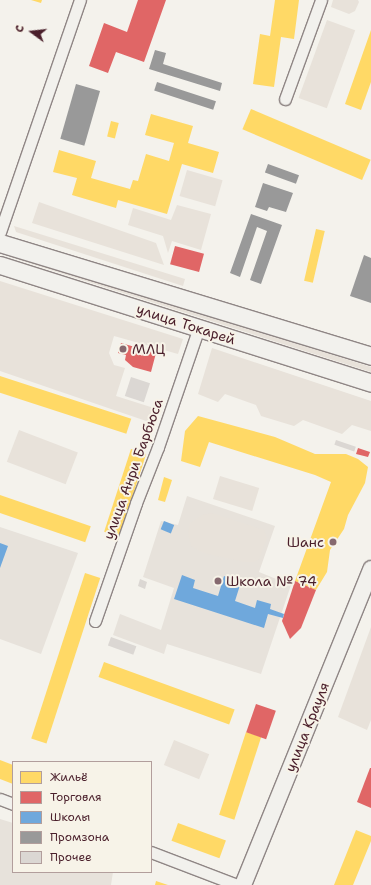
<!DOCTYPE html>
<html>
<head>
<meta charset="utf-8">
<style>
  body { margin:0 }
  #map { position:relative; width:371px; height:885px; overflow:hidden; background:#f4f2ec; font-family:"Shantell Sans",sans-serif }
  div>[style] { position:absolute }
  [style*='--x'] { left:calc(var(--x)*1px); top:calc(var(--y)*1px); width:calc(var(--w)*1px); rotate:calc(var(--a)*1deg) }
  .built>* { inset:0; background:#e7e2db }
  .green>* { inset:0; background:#e8e2da; transform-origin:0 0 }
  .homes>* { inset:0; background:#ffd966; transform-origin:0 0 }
  .shops>* { inset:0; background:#e06666; transform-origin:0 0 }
  .schools>* { inset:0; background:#6fa8dc; transform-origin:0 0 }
  .industry>* { inset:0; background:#999; transform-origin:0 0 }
  .building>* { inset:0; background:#dbd7d3; transform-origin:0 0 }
  .roads { filter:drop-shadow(1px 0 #8f8685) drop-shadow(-1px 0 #8f8685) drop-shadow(0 1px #8f8685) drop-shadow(0 -1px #8f8685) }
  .street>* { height:11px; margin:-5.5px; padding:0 5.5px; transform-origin:5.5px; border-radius:5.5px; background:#f2f1ed }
  .secondary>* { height:16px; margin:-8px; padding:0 8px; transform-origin:8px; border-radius:8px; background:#f2f1ed }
  .primary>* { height:17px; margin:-8.5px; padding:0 8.5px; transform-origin:8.5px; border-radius:8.5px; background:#f2f1ed }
  .dots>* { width:11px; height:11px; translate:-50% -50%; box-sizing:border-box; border:2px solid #f7f3e8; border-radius:50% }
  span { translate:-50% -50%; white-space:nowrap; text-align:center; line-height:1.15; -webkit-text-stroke:4px #f7f3e8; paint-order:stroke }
  .street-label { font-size:14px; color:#4a1f2b }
  .poi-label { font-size:14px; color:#4a1f2b }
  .left { translate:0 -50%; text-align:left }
  .right { translate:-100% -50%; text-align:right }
  .legend { position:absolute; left:12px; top:761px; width:140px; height:112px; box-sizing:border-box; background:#f7f3e8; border:1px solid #b29e9c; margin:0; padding:5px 7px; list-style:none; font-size:12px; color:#4a1f2b }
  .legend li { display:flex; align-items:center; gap:8px; height:20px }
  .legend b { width:20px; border:1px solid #b29e9c }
  .north { position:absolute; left:12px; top:12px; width:40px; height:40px; -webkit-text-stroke:3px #f7f3e8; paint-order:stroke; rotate:285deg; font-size:11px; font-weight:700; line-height:16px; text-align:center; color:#4a1f2b }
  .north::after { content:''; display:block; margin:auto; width:14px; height:18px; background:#4a1f2b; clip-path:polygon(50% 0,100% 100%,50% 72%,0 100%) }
</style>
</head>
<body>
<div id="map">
  <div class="built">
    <i style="clip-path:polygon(187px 496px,275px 526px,259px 572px,291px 585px,261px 674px,167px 644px,164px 654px,113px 635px,120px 614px,161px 630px,174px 588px,143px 577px,161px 521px,178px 525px)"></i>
    <i style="clip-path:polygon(0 527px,78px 553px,41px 654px,0 639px)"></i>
    <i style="clip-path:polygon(0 819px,13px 823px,13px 872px,113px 872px,111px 885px,0 885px)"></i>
  </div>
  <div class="green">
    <i style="clip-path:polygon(333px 0,358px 0,359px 2px,355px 11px,349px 14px,331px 7px)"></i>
    <i style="left:327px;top:20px;width:30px;height:83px;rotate:20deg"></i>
    <i style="left:187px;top:170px;width:37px;height:27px;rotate:16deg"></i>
    <i style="clip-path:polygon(39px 202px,156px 243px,164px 265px,32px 223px)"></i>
    <i style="clip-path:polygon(177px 205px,211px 214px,201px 250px,172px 241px,168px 253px,163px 236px,128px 225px,133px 208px,171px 220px)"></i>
    <i style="clip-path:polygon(14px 226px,185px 279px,183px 286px,16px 232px)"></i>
    <i style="clip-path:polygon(11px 253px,371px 367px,371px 372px,10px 257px)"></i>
    <i style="clip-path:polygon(0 281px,183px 339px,178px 354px,114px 336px,109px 353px,114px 365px,125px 368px,116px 396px,157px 409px,152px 423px,0 371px)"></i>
    <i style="clip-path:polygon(212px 348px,371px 401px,371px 431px,352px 425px,342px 434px,303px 420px,294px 426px,261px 416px,256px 405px,225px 394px,218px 402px,198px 394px)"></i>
    <i style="left:19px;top:430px;width:63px;height:34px;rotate:21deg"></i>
    <i style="left:220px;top:476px;width:41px;height:24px;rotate:17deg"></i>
    <i style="clip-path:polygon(212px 513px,264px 530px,267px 538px,259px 559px,254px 562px,244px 562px,204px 553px,191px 546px,188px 534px,190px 523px,202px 515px)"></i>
    <i style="clip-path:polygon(371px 627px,371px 720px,367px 730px,338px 717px)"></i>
    <i style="left:174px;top:740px;width:38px;height:27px;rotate:22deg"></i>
  </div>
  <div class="homes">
    <i style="clip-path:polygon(31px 0,42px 0,41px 3px)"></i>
    <i style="clip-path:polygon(275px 0,299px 0,294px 39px,281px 37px,274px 87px,253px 84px,260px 34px,270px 36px)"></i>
    <i style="clip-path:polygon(371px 30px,371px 82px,361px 110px,345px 104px)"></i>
    <i style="left:251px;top:109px;width:130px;height:22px;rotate:23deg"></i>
    <i style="clip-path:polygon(151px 114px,193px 126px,188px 143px,219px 152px,213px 173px,182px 164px,167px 214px,118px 200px,116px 208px,72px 195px,77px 178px,53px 172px,59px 150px,96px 161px,91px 178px,130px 189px,133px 180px,138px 181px,146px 154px,169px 161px,174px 143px,145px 135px)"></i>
    <i style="left:111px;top:121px;width:8px;height:16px;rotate:14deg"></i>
    <i style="left:316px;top:229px;width:9px;height:53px;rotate:13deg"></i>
    <i style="left:0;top:376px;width:138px;height:16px;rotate:18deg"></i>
    <i style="clip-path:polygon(198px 416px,275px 437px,315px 454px,346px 454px,358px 459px,368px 467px,365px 483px,348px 515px,344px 529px,330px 550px,327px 572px,316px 590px,295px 581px,331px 482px,315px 475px,209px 442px,200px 467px,181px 461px,185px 431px)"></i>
    <i style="left:131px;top:449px;width:16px;height:87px;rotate:18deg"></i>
    <i style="clip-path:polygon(164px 477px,172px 480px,165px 502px,158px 500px)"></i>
    <i style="left:0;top:495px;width:96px;height:17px;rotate:19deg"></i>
    <i style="left:85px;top:573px;width:16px;height:174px;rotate:18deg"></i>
    <i style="left:104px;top:662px;width:139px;height:16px;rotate:20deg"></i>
    <i style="left:246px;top:732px;width:16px;height:87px;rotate:18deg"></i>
    <i style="clip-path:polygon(0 760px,13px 765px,13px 784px,0 779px)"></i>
    <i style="left:178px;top:823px;width:51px;height:19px;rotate:20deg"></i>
    <i style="clip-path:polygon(356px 830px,371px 836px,371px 841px,353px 885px,334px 885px)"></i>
    <i style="clip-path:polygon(156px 881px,168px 885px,155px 885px)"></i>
  </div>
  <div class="shops">
    <i style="clip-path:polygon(138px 0,166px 0,144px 62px,116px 52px,108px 73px,89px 66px,104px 23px,127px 32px)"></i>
    <i style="left:175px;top:246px;width:30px;height:19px;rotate:15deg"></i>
    <i style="clip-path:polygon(121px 343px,156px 353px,151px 372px,133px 367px,125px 360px,126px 355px,118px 353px)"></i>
    <i style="clip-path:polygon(358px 448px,370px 452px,368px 457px,356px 454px)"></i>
    <i style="clip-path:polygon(295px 581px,316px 590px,301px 628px,290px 639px,282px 621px)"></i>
    <i style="left:256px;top:704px;width:21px;height:30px;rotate:19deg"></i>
    <i style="clip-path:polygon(370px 768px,371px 768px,371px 808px,357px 802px)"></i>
  </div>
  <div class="schools">
    <i style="left:164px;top:521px;width:11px;height:9px;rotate:22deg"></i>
    <i style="clip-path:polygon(0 543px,8px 546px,0 568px)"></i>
    <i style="clip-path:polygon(182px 575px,195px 580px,193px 588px,218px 596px,224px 576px,241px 582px,235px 601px,255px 608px,257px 600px,271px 604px,270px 609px,284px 614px,283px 618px,268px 614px,264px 628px,174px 599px)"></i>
  </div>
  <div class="industry">
    <i style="clip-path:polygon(155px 50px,166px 53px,163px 64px,222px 83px,220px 91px,149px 69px)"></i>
    <i style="left:157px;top:82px;width:62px;height:9px;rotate:18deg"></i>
    <i style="left:76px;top:84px;width:25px;height:57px;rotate:16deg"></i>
    <i style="left:268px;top:164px;width:33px;height:9px;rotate:20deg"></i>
    <i style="clip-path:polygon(263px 183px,293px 193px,286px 212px,269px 207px,267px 211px,255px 207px)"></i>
    <i style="clip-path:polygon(251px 214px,282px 225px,261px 284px,250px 280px,267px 231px,257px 227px,240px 277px,230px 273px)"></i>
    <i style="clip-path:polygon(364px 255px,371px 258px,371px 303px,350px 296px)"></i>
  </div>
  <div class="building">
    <i style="left:131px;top:377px;width:20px;height:20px;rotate:18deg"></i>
    <i style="left:336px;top:440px;width:21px;height:5px;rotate:19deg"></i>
    <i style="clip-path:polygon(140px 579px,147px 582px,145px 589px,138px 586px)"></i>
    <i style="left:111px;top:637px;width:27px;height:9px;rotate:20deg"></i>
  </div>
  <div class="roads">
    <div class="street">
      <i style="--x:285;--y:99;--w:105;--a:-70"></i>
      <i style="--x:0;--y:232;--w:245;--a:-71"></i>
      <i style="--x:95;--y:621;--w:125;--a:-70.8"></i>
      <i style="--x:136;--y:503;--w:60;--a:-68.6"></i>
      <i style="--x:158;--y:447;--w:127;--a:-71.1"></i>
      <i style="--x:0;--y:799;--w:14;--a:21"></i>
      <i style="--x:151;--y:852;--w:92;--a:21"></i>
    </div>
    <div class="secondary">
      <i style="--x:243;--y:885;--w:341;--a:-67.9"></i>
    </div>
    <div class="primary">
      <i style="--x:0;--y:243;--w:388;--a:16.9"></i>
      <i style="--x:0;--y:265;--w:389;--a:17.6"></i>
    </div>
  </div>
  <div class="dots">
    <i style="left:123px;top:349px;background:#86696f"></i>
    <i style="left:333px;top:542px;background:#86696f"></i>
    <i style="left:218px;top:581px;background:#86696f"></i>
  </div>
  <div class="street-label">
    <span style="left:186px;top:324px;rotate:18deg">улица Токарей</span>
    <span style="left:133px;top:469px;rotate:-70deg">улица Анри Барбюса</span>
    <span style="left:307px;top:727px;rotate:-68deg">улица Крауля</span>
  </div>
  <div class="poi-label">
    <span class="left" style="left:132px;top:349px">МЛЦ</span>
    <span class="right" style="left:324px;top:542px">Шанс</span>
    <span class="left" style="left:226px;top:581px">Школа № 74</span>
  </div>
  <ul class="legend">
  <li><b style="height:11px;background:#ffd966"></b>Жильё</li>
  <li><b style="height:11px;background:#e06666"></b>Торговля</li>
  <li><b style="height:11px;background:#6fa8dc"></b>Школы</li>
  <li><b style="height:11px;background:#999"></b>Промзона</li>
  <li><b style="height:11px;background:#dbd7d3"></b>Прочее</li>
  </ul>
  <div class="north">С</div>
</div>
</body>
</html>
